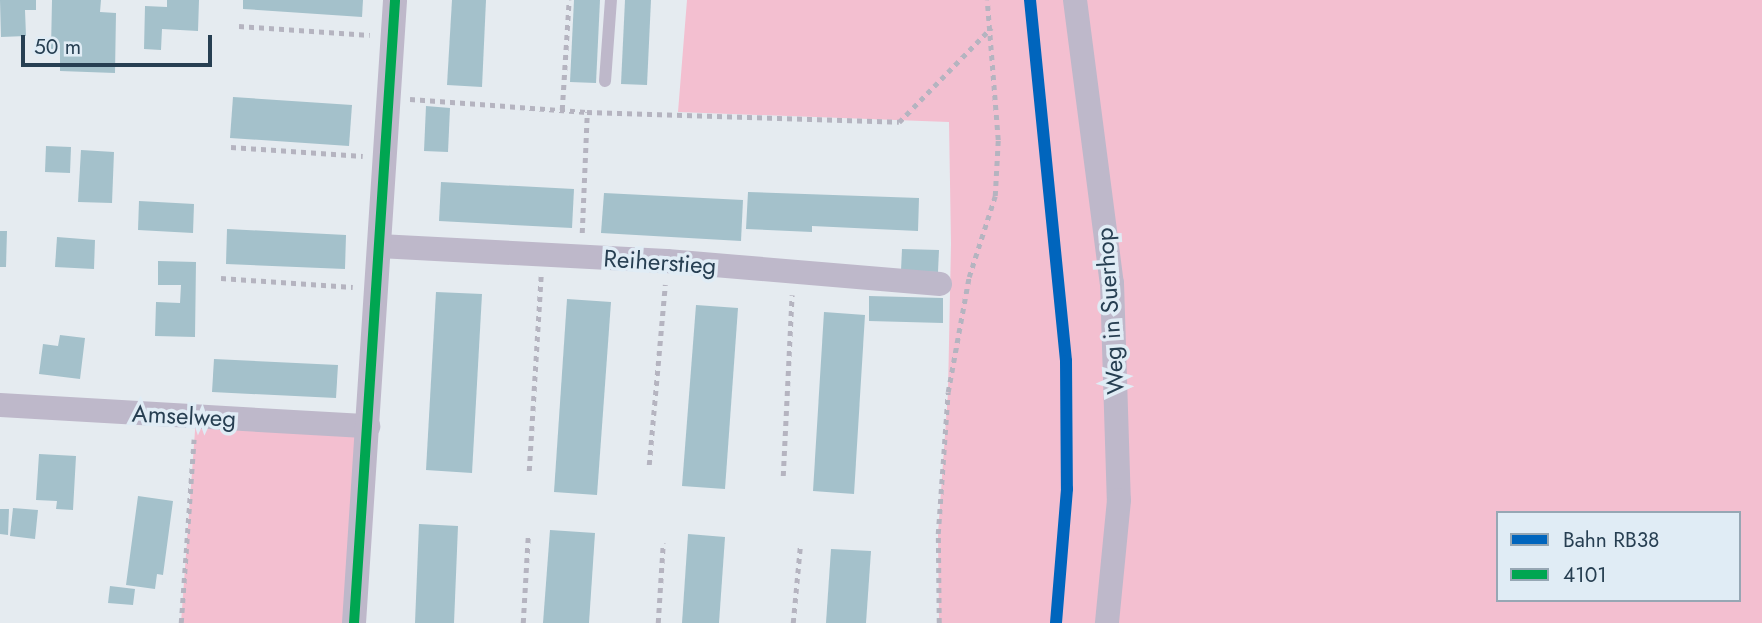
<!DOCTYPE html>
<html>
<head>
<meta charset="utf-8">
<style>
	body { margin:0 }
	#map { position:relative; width:1762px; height:623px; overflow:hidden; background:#e5ebf0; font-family:Jost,sans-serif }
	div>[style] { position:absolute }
	.green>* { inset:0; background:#f3bfd0 }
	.building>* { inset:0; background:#a4c1cb }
	.path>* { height:4.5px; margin-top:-2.25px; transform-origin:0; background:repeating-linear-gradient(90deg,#b5b4c0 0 5px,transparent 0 10px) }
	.service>* { height:12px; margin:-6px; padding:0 6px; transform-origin:6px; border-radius:6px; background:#beb8ca }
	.minor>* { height:24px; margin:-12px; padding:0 12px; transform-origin:12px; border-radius:12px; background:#beb8ca }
	.bus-1>* { height:10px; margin:-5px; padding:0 5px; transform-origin:5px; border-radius:5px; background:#00a651 }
	.rail-1>* { height:12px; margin:-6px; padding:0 6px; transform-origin:6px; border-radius:6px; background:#0065bd }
	span { translate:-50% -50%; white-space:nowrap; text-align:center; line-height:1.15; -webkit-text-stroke:7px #e0ecf5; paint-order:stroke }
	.street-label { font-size:24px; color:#273f52 }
	.legend { position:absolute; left:1496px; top:511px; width:245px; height:91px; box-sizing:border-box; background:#e0ecf5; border:2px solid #96a7b4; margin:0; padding:9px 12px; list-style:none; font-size:21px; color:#273f52 }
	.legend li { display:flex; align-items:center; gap:14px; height:35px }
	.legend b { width:35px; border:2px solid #96a7b4 }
	.scale { position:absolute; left:21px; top:35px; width:191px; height:32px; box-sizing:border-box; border:4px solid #273f52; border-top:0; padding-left:9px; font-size:21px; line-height:24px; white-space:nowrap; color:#273f52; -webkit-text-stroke:5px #e0ecf5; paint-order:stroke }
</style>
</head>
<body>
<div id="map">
	<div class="green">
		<div style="clip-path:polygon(evenodd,687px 0,1762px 0,1762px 623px,939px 623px,938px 534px,948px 392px,951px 244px,949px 122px,678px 112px,687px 0,1498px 513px,1739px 513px,1739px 600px,1498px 600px,1498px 513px)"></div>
		<div style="clip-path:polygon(196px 417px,368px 426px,354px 623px,181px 623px)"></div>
	</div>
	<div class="building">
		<div style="clip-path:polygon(0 0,36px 0,36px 10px,25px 10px,26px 36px,1px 37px)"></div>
		<div style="clip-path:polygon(52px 0,101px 0,100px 12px,116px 13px,115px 73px,60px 71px,60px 49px,51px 49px)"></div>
		<div style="clip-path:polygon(167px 0,199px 0,198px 31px,162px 29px,161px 50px,144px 49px,145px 6px,167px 7px)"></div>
		<div style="clip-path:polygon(243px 0,363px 0,362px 17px,243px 9px)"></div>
		<div style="clip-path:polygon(452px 0,486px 0,482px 87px,447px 85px)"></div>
		<div style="clip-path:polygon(574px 0,600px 0,596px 83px,570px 82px)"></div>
		<div style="clip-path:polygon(625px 0,651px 0,647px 85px,621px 84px)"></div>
		<div style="clip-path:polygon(233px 97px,352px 105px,349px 146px,230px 138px)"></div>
		<div style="clip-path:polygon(426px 106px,450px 108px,448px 152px,424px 151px)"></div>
		<div style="clip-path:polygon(46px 146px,71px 147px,70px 173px,45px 172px)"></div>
		<div style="clip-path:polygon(81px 150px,114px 152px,112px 203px,78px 202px)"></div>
		<div style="clip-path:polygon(441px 182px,574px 189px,572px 228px,439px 221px)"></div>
		<div style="clip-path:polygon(748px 192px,919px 198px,918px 231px,812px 226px,812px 232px,746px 229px)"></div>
		<div style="clip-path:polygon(604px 193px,743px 200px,741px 241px,601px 233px)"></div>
		<div style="clip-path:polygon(139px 201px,194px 204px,193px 233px,138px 230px)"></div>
		<div style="clip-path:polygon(227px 229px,346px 235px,345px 269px,226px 264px)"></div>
		<div style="clip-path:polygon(0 231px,7px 231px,6px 267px,0 267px)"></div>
		<div style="clip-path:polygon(57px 237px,95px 240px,94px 269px,55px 267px)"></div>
		<div style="clip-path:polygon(902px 249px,939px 250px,938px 272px,901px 271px)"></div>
		<div style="clip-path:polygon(158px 261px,196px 262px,195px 337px,155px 336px,156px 302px,180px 303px,181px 285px,158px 285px)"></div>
		<div style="clip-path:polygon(436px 292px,482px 294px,472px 473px,426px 470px)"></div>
		<div style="clip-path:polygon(869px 296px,943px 298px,943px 323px,869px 321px)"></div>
		<div style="clip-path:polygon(567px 299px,611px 302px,597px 495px,554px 492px)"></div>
		<div style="clip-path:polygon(696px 305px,738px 308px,725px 489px,682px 486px)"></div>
		<div style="clip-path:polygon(824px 312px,865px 315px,854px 494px,813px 491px)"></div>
		<div style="clip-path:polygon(60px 335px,85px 338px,80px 379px,39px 374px,43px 344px,58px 346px)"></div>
		<div style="clip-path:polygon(214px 359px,338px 365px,336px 398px,212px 392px)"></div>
		<div style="clip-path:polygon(39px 454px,76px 456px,73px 510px,56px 509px,57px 501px,36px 500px)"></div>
		<div style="clip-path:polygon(138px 496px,173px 501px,163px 575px,157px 574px,155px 589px,126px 585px)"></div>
		<div style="clip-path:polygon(13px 508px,38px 510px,35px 539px,10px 536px)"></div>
		<div style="clip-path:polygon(0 509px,9px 509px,8px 535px,0 534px)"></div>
		<div style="clip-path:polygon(419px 524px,458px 526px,454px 623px,415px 623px)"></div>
		<div style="clip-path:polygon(550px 530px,595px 533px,589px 623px,543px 623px)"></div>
		<div style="clip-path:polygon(688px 534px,725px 537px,719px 623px,682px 623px)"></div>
		<div style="clip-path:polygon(831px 549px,871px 551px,866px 623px,826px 623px)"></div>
		<div style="clip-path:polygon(110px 586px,135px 589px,133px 605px,108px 603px)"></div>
	</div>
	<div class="path">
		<div style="left:239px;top:26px;width:131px;rotate:3.9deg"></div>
		<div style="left:410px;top:99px;width:177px;rotate:4.2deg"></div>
		<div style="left:587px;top:112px;width:312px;rotate:1.8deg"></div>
		<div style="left:899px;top:122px;width:132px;rotate:-45.6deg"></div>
		<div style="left:562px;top:110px;width:110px;rotate:-86.4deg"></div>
		<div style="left:231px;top:147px;width:132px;rotate:3.9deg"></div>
		<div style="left:582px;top:233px;width:121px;rotate:-87.6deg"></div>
		<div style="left:221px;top:278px;width:132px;rotate:3.9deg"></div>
		<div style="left:649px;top:465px;width:181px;rotate:-84.9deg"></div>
		<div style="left:529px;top:471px;width:195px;rotate:-86.5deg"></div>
		<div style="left:783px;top:476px;width:181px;rotate:-87.2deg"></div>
		<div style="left:181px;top:623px;width:184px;rotate:-86deg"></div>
		<div style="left:523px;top:623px;width:87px;rotate:-86.7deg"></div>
		<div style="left:658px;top:623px;width:80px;rotate:-86.4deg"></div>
		<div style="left:793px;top:623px;width:76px;rotate:-84.7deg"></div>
		<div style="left:939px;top:623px;width:89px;rotate:-90.6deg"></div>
		<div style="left:938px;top:534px;width:142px;rotate:-86deg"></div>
		<div style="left:948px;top:392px;width:117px;rotate:-79.7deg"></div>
		<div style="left:969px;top:277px;width:85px;rotate:-72.2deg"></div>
		<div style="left:995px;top:196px;width:56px;rotate:-86.9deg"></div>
		<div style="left:998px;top:140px;width:140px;rotate:-94.5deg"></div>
	</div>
	<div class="service">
		<div style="left:605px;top:81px;width:81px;rotate:-85.8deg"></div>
	</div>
	<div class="minor">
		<div style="left:1075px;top:0;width:285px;rotate:82.6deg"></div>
		<div style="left:1112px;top:283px;width:217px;rotate:88.2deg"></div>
		<div style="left:1119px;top:500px;width:124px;rotate:95.6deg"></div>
		<div style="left:379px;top:246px;width:288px;rotate:3deg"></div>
		<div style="left:667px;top:261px;width:274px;rotate:4.8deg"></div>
		<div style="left:0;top:405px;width:369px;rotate:3.3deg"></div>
		<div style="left:354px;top:623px;width:624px;rotate:-86.23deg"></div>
	</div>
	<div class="bus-1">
		<div style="left:354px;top:623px;width:624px;rotate:-86.23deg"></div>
	</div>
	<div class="rail-1">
		<div style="left:1030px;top:0;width:363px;rotate:84.3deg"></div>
		<div style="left:1066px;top:361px;width:128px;rotate:89.6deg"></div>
		<div style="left:1067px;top:489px;width:134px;rotate:94.7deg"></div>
	</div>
	<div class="street-label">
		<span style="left:660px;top:262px;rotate:4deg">Reiherstieg</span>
		<span style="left:1110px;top:311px;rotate:-94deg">Weg in Suerhop</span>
		<span style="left:184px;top:416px;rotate:3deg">Amselweg</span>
	</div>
	<ul class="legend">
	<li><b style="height:9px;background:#0065bd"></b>Bahn RB38</li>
	<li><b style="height:9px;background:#00a651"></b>4101</li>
	</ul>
	<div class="scale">50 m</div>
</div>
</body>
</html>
